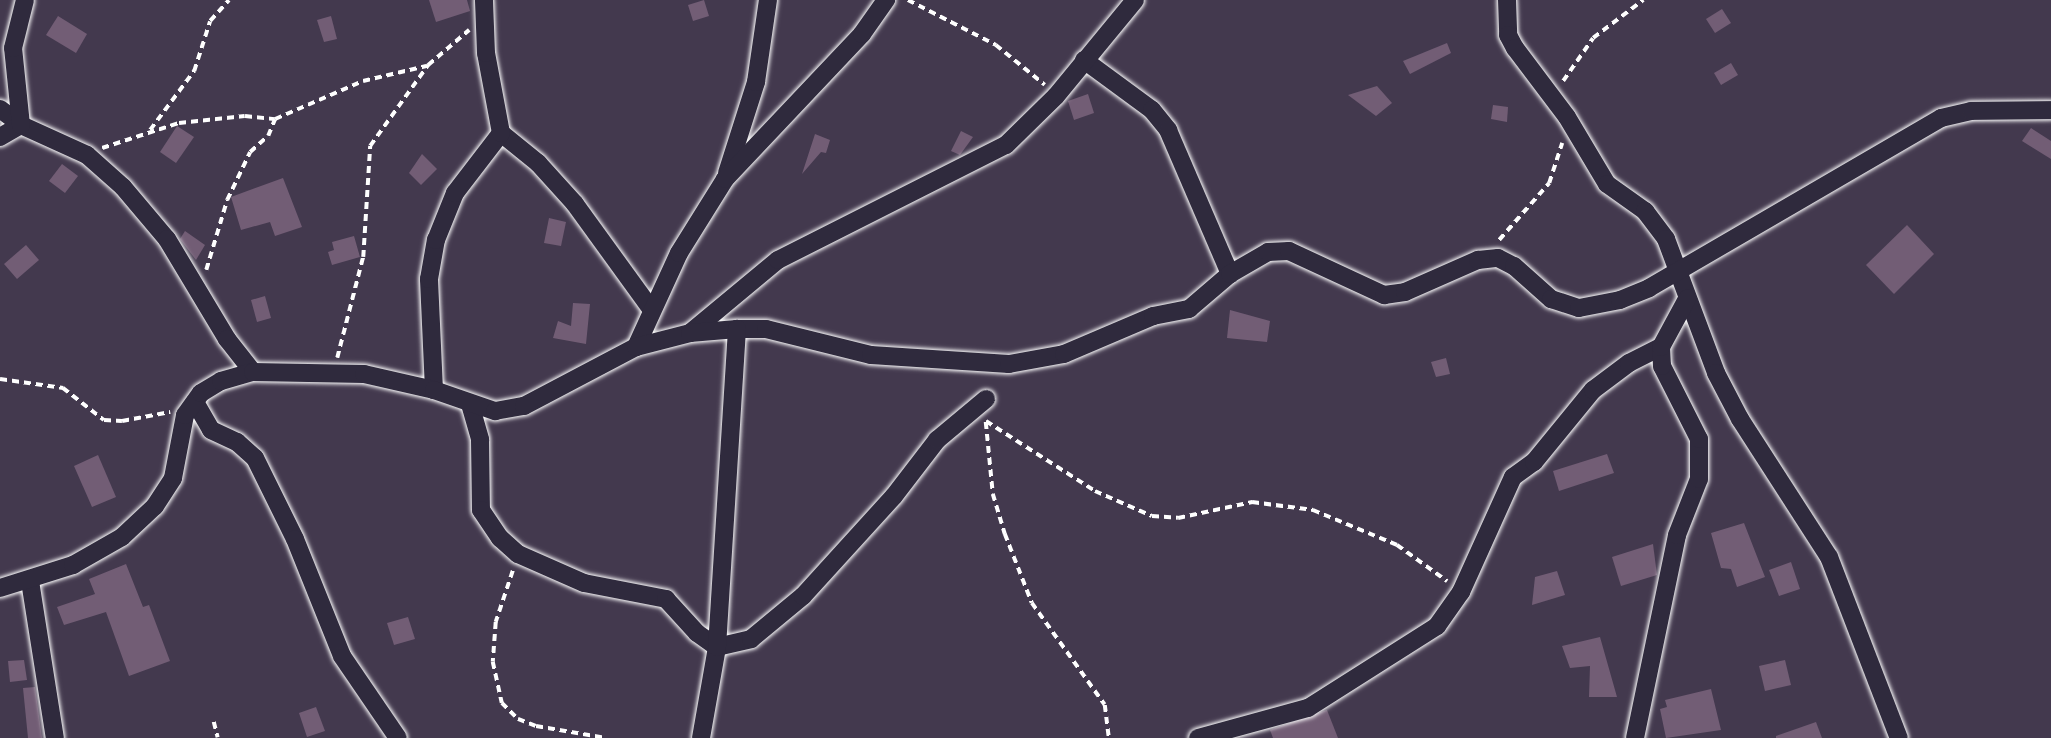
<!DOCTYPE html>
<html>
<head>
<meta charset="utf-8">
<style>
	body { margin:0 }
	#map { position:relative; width:2051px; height:738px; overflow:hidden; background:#43394e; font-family:Mynerve,sans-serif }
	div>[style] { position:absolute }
	.building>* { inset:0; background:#725d75 }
	.path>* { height:3.5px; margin-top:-1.75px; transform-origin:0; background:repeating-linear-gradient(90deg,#fff 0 7px,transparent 0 12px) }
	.roads { filter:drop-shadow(0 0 2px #fff) drop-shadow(0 0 2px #fff) }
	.minor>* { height:18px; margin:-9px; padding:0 9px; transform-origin:9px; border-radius:9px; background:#2f2a3d }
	span { translate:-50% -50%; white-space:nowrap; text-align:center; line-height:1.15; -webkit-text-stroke:6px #2f2a3d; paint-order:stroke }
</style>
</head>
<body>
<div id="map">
	<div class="building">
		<div style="clip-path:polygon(429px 0,467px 0,470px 11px,436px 22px)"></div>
		<div style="clip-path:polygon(704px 0,709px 16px,693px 21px,688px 5px)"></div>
		<div style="clip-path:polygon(1722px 9px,1731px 23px,1715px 33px,1706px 19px)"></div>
		<div style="clip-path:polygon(58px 16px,87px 34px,76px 53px,46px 35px)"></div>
		<div style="clip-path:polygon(331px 16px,337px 39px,324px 42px,317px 20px)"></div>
		<div style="clip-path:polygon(1447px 43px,1451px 53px,1410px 74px,1403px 61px)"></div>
		<div style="clip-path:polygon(1731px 63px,1738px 75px,1721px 85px,1714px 73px)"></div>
		<div style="clip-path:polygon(1377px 86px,1392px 103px,1376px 116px,1348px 95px)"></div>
		<div style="clip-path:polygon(1088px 94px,1094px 113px,1074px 120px,1068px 101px)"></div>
		<div style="clip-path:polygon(1493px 105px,1508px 107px,1507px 122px,1491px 119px)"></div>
		<div style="clip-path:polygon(177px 126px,194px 137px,176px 163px,160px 152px)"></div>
		<div style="clip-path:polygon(2031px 128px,2051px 141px,2051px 159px,2022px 141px)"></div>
		<div style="clip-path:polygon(961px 131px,973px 137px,960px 155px,951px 151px)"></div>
		<div style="clip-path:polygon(815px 134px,830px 140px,826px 153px,821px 152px,802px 174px)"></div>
		<div style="clip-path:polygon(422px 154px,437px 169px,421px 185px,409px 173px)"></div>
		<div style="clip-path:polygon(62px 164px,78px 176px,65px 193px,49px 181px)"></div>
		<div style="clip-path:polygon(283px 178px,302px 227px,275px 236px,270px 222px,241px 230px,231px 197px)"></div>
		<div style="clip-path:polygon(549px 218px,566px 222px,561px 246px,544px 243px)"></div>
		<div style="clip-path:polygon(1907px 225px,1934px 254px,1894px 294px,1866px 265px)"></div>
		<div style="clip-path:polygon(185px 231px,205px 245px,196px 260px,180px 239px)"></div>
		<div style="clip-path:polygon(354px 236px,360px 257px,332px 265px,328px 252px,334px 250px,332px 242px)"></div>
		<div style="clip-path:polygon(26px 245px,39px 260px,17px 279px,4px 264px)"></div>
		<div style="clip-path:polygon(265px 296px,271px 318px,257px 322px,251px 300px)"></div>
		<div style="clip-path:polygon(573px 303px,590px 304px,586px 344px,553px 338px,558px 321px,571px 326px)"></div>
		<div style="clip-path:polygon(1230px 310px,1270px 321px,1267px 342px,1227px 338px)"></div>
		<div style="clip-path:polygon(1446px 358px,1450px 374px,1436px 377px,1431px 362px)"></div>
		<div style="clip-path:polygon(1607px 454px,1614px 473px,1559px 491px,1553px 471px)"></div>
		<div style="clip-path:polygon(98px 455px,116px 497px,92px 507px,74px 466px)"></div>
		<div style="clip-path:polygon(1744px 523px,1765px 577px,1737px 587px,1731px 569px,1721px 568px,1711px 533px)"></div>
		<div style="clip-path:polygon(1653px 544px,1657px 575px,1621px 586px,1612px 557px)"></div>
		<div style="clip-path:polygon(1791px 562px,1800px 589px,1779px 596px,1769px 570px)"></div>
		<div style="clip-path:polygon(126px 564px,143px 607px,149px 605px,170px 661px,129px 676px,106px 612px,64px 625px,57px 607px,95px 594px,89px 579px)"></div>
		<div style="clip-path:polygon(1557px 571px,1565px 595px,1532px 605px,1535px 577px)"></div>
		<div style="clip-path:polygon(408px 617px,415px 639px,394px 645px,387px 623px)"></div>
		<div style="clip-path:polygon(1600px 637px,1617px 697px,1589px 697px,1590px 666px,1570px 668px,1562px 646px)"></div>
		<div style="clip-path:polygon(24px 660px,27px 680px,10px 682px,8px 661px)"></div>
		<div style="clip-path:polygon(1785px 660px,1791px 685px,1765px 691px,1759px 666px)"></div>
		<div style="clip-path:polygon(35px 687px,42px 738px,28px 738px,23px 688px)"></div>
		<div style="clip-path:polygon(1711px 689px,1721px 730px,1666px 738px,1660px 709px,1667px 707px,1665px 700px)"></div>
		<div style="clip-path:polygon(316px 707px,325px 731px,307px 737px,299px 713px)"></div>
		<div style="clip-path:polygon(1327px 710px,1338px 738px,1273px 738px,1270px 730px)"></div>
		<div style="clip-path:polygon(1816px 722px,1822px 738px,1776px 738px,1776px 736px)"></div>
	</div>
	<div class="path">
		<div style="left:908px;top:0;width:99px;rotate:27.1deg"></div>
		<div style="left:996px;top:45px;width:63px;rotate:39.2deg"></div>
		<div style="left:1563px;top:81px;width:52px;rotate:-55.1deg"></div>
		<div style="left:1593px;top:38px;width:63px;rotate:-37.2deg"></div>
		<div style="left:150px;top:130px;width:74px;rotate:-53.3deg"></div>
		<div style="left:194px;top:71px;width:52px;rotate:-72.3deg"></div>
		<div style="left:210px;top:21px;width:28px;rotate:-48deg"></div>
		<div style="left:102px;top:148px;width:81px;rotate:-18deg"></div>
		<div style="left:179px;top:123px;width:66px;rotate:-6.1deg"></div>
		<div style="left:245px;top:116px;width:30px;rotate:6deg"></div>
		<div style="left:275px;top:119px;width:96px;rotate:-23.4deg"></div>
		<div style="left:363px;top:81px;width:65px;rotate:-13.4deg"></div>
		<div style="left:1499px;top:240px;width:76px;rotate:-48.7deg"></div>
		<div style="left:1549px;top:183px;width:42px;rotate:-72deg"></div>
		<div style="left:206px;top:270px;width:73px;rotate:-73.3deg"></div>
		<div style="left:227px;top:200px;width:53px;rotate:-64.4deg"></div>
		<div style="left:250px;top:152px;width:24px;rotate:-42deg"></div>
		<div style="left:268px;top:136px;width:18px;rotate:-68deg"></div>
		<div style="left:337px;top:358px;width:104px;rotate:-75.6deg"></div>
		<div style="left:363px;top:257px;width:111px;rotate:-86.4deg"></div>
		<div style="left:370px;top:146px;width:100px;rotate:-54.4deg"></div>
		<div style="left:428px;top:65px;width:54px;rotate:-40.5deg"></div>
		<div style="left:0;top:379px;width:64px;rotate:8.1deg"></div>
		<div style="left:63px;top:388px;width:52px;rotate:38deg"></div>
		<div style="left:104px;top:420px;width:18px;rotate:3deg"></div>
		<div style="left:122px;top:421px;width:49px;rotate:-10.6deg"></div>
		<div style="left:986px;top:421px;width:130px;rotate:32.7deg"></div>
		<div style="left:1095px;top:491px;width:62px;rotate:23.7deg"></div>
		<div style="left:1152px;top:516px;width:26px;rotate:4deg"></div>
		<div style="left:1178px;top:518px;width:76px;rotate:-12.2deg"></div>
		<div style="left:1252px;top:502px;width:62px;rotate:7.5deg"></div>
		<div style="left:1313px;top:510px;width:91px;rotate:22.6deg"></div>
		<div style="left:1397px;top:545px;width:62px;rotate:35.8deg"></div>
		<div style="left:986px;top:422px;width:72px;rotate:84.4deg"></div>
		<div style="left:993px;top:494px;width:42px;rotate:73.3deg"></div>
		<div style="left:1005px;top:534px;width:74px;rotate:68.6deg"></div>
		<div style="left:1032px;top:603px;width:125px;rotate:54.4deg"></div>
		<div style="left:1105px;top:705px;width:33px;rotate:83deg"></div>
		<div style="left:513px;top:571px;width:54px;rotate:108.4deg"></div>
		<div style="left:496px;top:622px;width:40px;rotate:94.3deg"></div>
		<div style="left:493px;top:662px;width:42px;rotate:77.6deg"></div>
		<div style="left:502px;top:703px;width:23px;rotate:45deg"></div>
		<div style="left:518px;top:719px;width:19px;rotate:21deg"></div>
		<div style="left:536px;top:726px;width:71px;rotate:9.7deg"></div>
		<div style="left:214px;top:722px;width:16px;rotate:76deg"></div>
	</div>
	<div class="roads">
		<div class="minor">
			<div style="left:1507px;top:0;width:35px;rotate:88deg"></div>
			<div style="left:1508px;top:35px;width:15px;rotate:62deg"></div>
			<div style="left:1515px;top:48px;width:86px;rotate:53deg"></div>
			<div style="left:1567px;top:117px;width:78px;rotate:59.2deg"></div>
			<div style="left:1607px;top:184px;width:47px;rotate:35.4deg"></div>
			<div style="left:1645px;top:211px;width:35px;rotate:53deg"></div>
			<div style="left:1666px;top:239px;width:143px;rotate:69.5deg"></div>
			<div style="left:1716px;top:373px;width:52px;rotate:62.4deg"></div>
			<div style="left:1740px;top:419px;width:164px;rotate:57.2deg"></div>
			<div style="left:1829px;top:557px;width:194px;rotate:68.9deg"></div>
			<div style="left:1084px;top:60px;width:84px;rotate:36.3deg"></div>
			<div style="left:1152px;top:110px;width:26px;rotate:51deg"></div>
			<div style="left:1168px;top:130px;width:157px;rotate:66.7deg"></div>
			<div style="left:0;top:109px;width:26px;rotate:37deg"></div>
			<div style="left:21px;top:125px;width:72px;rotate:24.4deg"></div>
			<div style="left:87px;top:155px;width:48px;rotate:41.6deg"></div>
			<div style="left:123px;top:187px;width:68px;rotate:49.8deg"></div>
			<div style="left:167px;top:239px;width:117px;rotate:59deg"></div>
			<div style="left:227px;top:339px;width:42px;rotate:51.8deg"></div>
			<div style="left:501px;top:133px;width:48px;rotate:39deg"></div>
			<div style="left:538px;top:163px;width:55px;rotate:47.9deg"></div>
			<div style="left:575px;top:204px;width:130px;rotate:54.1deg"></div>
			<div style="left:0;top:137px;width:24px;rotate:-30deg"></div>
			<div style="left:21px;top:125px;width:77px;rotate:-95.9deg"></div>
			<div style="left:13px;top:48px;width:49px;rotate:-76deg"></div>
			<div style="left:727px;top:173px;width:96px;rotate:-72.3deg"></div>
			<div style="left:756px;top:82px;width:83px;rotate:-81.7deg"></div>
			<div style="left:690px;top:333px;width:114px;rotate:-39.7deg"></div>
			<div style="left:778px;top:260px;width:255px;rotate:-26.8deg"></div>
			<div style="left:1006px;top:145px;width:70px;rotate:-44.4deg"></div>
			<div style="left:1056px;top:96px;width:124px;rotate:-50.5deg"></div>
			<div style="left:636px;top:347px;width:103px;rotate:-65.4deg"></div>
			<div style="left:679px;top:253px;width:87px;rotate:-58.1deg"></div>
			<div style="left:725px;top:179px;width:199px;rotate:-46.6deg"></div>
			<div style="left:862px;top:34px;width:42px;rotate:-54.8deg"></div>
			<div style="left:434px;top:390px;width:111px;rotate:-92.6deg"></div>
			<div style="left:429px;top:279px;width:40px;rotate:-80deg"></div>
			<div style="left:436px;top:240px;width:51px;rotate:-68deg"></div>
			<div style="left:455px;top:193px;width:76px;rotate:-52.5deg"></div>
			<div style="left:501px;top:133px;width:81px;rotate:-100.6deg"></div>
			<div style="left:486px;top:53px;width:53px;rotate:-92.2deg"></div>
			<div style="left:195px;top:402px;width:32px;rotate:60deg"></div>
			<div style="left:211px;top:430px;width:29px;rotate:25deg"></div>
			<div style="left:237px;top:442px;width:24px;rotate:42deg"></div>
			<div style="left:255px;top:458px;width:90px;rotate:63.7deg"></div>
			<div style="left:295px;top:539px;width:126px;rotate:68.1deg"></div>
			<div style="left:342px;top:656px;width:99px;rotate:55.7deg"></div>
			<div style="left:470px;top:404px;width:37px;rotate:74deg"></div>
			<div style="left:480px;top:440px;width:70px;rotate:89.2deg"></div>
			<div style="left:481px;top:510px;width:34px;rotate:56deg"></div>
			<div style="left:500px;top:538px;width:24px;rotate:42deg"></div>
			<div style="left:518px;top:554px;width:72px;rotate:23.7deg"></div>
			<div style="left:584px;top:583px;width:84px;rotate:11deg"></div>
			<div style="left:666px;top:599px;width:46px;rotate:47.6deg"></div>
			<div style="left:697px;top:633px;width:24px;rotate:35deg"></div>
			<div style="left:717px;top:647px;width:35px;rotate:-13deg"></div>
			<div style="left:751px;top:639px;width:67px;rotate:-39.6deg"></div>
			<div style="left:803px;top:596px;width:135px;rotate:-47.7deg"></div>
			<div style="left:894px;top:496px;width:71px;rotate:-52.5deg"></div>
			<div style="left:937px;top:440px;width:64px;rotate:-39.9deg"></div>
			<div style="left:30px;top:581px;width:159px;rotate:81deg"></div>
			<div style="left:0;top:588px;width:77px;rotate:-17.5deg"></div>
			<div style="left:73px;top:565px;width:56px;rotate:-29.7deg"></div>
			<div style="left:122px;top:537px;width:45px;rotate:-43.2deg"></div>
			<div style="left:155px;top:506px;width:33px;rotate:-57deg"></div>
			<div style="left:173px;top:478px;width:64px;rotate:-79.2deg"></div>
			<div style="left:185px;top:415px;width:27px;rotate:-54deg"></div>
			<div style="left:201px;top:393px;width:23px;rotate:-31deg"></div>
			<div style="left:221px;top:381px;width:33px;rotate:-16deg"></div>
			<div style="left:253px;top:372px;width:111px;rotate:1deg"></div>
			<div style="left:364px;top:374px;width:72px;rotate:12.9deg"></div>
			<div style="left:434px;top:390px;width:65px;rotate:19deg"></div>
			<div style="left:495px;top:411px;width:29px;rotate:-10deg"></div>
			<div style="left:524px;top:406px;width:127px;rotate:-27.8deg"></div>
			<div style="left:636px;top:347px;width:56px;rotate:-14.5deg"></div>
			<div style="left:690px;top:333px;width:47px;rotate:-4.9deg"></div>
			<div style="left:737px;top:329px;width:29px"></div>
			<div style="left:766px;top:329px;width:108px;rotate:13.9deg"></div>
			<div style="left:871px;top:355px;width:138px;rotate:3.7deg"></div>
			<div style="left:1009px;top:364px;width:56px;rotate:-10.3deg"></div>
			<div style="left:1064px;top:354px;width:97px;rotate:-23.1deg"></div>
			<div style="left:1153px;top:316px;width:37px;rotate:-11deg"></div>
			<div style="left:1189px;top:309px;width:54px;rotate:-40.5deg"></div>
			<div style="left:1230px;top:274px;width:44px;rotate:-30.1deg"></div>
			<div style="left:1268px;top:252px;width:21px;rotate:-3deg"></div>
			<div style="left:1289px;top:251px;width:105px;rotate:24.9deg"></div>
			<div style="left:1384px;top:295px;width:21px;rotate:-8deg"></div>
			<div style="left:1405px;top:292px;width:80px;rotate:-23.7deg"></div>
			<div style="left:1478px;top:260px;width:20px;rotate:-6deg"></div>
			<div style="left:1498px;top:258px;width:18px;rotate:27deg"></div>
			<div style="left:1514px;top:266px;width:50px;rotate:41.7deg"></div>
			<div style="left:1551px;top:299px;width:29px;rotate:18deg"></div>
			<div style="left:1579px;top:308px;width:42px;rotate:-11deg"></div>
			<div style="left:1620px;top:300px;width:31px;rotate:-22deg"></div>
			<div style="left:1649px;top:288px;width:338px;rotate:-30.2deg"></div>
			<div style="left:1941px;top:118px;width:31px;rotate:-13deg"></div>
			<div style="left:1971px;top:111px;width:80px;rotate:-0.7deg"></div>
			<div style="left:701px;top:738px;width:92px;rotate:-80deg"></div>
			<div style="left:717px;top:647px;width:319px;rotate:-86.4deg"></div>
			<div style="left:1198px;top:738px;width:114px;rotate:-15.3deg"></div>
			<div style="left:1308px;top:708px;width:153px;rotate:-32.4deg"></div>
			<div style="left:1437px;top:626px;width:42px;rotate:-54.8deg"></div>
			<div style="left:1461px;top:592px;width:126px;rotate:-65.7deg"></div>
			<div style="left:1513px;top:477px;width:26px;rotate:-36deg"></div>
			<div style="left:1534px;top:462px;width:93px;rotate:-50.7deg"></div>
			<div style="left:1593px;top:390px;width:45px;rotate:-36.9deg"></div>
			<div style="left:1629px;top:363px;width:36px;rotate:-27deg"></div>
			<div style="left:1635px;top:738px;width:207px;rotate:-78.3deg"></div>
			<div style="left:1677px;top:535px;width:60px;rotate:-68.6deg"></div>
			<div style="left:1699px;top:479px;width:40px;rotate:-90deg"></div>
			<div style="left:1699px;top:439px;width:82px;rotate:-116.9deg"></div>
			<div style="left:1662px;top:366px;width:19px;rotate:-93deg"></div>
			<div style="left:1661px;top:347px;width:55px;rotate:-61.6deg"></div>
		</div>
	</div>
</div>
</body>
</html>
